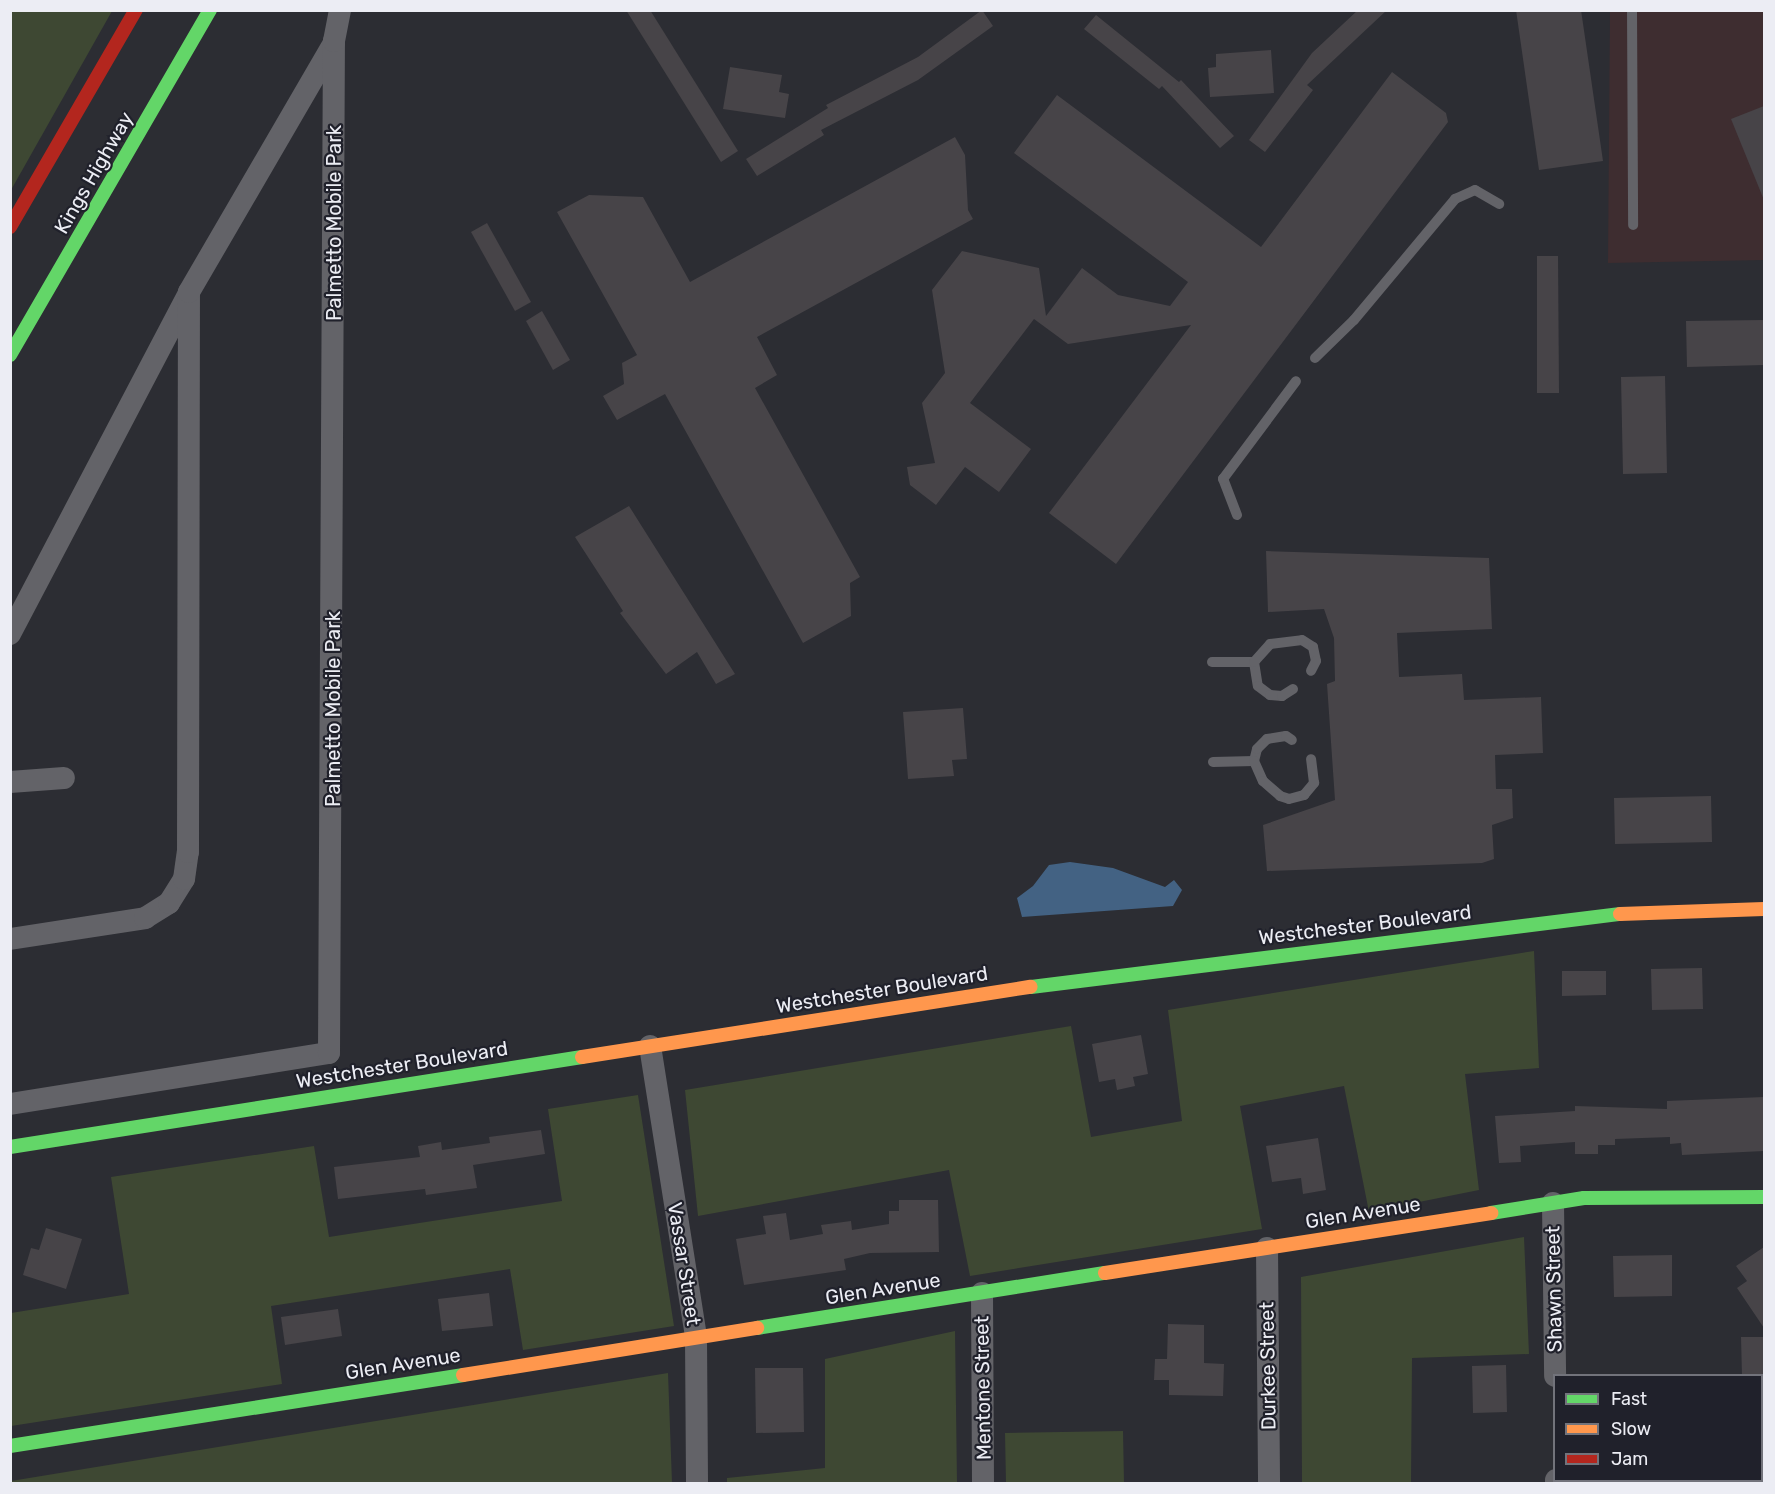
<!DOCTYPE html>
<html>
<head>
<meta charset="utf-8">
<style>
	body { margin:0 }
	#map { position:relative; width:1775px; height:1494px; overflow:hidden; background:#2c2d33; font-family:Rubik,sans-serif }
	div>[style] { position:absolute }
	.education>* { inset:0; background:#3e2d30 }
	.green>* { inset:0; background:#3e4833 }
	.water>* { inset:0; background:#436283 }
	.building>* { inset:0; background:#474448 }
	.lane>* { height:10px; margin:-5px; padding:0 5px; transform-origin:5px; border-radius:5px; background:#636368 }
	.street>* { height:22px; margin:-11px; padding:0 11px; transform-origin:11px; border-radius:11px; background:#636368 }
	.fast>* { height:14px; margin:-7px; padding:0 7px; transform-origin:7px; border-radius:7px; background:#63d668 }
	.slow>* { height:14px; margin:-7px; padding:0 7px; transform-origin:7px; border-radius:7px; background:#ff974d }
	.jam>* { height:14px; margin:-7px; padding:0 7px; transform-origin:7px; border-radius:7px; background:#b3261e }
	span { translate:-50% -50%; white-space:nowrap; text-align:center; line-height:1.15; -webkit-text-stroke:4.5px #20212b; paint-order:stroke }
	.street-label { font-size:20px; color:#ecedf4 }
	.frame { position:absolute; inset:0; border:12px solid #ecedf4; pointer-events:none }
	.legend { position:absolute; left:1553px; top:1374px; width:210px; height:108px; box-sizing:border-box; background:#20212b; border:2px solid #72737b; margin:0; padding:8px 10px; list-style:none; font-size:18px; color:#ecedf4 }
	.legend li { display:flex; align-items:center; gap:12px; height:30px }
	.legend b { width:30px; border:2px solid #72737b }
</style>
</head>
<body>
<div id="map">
	<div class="education">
		<div style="clip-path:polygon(1610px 11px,1764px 11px,1764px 260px,1608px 263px)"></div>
	</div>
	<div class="green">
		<div style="clip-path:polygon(11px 10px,112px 11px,11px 190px,10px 11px)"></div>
		<div style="clip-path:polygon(1534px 951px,1539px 1068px,1465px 1074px,1479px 1190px,1369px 1212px,1344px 1086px,1240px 1106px,1262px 1229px,970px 1276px,949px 1170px,698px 1216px,685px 1090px,1071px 1026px,1091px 1137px,1182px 1121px,1168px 1010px)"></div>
		<div style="clip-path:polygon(638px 1095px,674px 1326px,523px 1350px,510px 1269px,271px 1306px,282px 1384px,11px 1426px,11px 1313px,129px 1294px,111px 1177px,314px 1146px,329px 1237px,562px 1201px,548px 1109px)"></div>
		<div style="clip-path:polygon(1524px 1237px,1529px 1354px,1412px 1358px,1411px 1483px,1302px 1483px,1301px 1277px)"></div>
		<div style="clip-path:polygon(955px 1331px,957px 1483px,727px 1483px,727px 1478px,825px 1468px,825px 1359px)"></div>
		<div style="clip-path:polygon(668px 1373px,672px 1483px,11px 1483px,11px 1481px)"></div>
		<div style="clip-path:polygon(1123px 1431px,1124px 1483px,1006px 1483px,1005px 1433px)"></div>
	</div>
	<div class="water">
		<div style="clip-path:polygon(1070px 862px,1113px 868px,1165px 887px,1174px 880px,1182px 890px,1173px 906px,1022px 917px,1017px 898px,1033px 886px,1049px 865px)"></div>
	</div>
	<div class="building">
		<div style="clip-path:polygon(626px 10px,650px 10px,738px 151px,721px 162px)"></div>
		<div style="clip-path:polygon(982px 10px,993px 26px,918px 80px,821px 130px,824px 135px,757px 176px,746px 159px,828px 108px,826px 105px,918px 57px)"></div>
		<div style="clip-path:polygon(1358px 10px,1387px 10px,1307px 85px,1313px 90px,1265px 152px,1249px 140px,1312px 53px)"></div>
		<div style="clip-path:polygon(1516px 10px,1581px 10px,1603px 161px,1539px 170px)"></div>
		<div style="clip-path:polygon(1096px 15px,1179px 82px,1181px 80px,1234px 136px,1220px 148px,1162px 86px,1159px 89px,1084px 29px)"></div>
		<div style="clip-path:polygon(1271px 50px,1274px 93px,1210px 97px,1208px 68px,1216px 67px,1216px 54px)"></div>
		<div style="clip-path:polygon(730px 67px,782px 75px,779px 92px,789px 94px,785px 118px,723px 109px)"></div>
		<div style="clip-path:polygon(1392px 72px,1446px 113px,1448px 122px,1116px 564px,1049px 513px,1191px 325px,1068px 344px,1034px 319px,970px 403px,1031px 449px,999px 492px,965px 467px,936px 505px,910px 485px,907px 467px,935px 463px,922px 403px,945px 373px,932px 290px,962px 251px,1039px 268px,1046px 316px,1082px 268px,1118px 295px,1170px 306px,1188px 282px,1014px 153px,1057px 95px,1261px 247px)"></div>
		<div style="clip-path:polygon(1764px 106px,1764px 200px,1731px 119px)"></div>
		<div style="clip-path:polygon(955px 137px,965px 155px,968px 210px,973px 219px,757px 337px,777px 375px,755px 388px,860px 577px,850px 583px,851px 616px,803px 643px,665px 394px,617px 420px,603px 396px,624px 384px,622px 363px,637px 355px,557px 212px,589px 195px,643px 197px,690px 282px)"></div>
		<div style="clip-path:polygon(487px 223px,531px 302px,515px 311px,471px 232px)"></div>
		<div style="clip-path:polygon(1537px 256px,1558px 256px,1559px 393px,1537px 393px)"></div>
		<div style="clip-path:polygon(542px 311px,570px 360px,553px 370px,526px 321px)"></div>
		<div style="clip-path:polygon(1764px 320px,1764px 365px,1687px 367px,1686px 321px)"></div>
		<div style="clip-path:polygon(1665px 376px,1667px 473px,1623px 474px,1621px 377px)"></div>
		<div style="clip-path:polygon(629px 506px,735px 674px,716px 684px,697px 652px,666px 674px,620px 613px,623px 611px,575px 537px)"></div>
		<div style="clip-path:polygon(1266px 551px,1489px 558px,1492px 629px,1397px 633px,1399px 677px,1462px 674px,1464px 700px,1541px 697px,1543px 753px,1495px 755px,1496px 789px,1512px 789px,1513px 818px,1492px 825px,1494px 859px,1482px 863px,1267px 871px,1263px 825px,1335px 800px,1327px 684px,1335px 681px,1334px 638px,1324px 609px,1268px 612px)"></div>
		<div style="clip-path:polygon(963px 708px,967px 759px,952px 760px,954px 776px,908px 779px,903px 712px)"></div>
		<div style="clip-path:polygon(1711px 796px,1712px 842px,1615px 844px,1614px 798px)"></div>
		<div style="clip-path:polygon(1702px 968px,1703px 1009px,1652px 1010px,1651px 969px)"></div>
		<div style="clip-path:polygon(1562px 971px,1606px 971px,1606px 995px,1562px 996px)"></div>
		<div style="clip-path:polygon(1141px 1035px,1148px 1074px,1133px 1077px,1135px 1086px,1117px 1090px,1115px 1079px,1099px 1082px,1092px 1044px)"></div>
		<div style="clip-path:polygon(1764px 1097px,1764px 1151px,1682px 1155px,1681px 1143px,1670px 1144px,1670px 1137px,1615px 1139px,1615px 1145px,1598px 1145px,1598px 1154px,1575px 1154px,1575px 1142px,1520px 1146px,1521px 1162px,1499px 1163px,1495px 1116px,1575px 1111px,1575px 1106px,1667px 1109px,1667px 1101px)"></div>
		<div style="clip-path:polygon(541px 1130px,545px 1154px,473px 1165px,477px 1188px,426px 1195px,425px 1189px,338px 1199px,334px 1167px,420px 1157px,418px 1146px,441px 1142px,442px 1150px,490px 1143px,489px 1137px)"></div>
		<div style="clip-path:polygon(1318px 1138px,1326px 1190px,1303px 1194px,1301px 1178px,1272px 1182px,1266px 1146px)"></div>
		<div style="clip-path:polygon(899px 1200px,938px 1200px,939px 1252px,870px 1253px,844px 1259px,846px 1270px,744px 1285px,736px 1239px,766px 1234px,763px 1216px,786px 1213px,790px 1240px,823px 1234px,821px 1225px,851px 1221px,852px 1230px,889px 1224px,889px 1211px,899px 1211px)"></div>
		<div style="clip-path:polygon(46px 1228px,82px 1239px,66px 1289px,23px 1275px,31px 1248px,39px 1250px)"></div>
		<div style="clip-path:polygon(1764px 1247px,1764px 1328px,1737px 1288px,1747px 1281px,1736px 1266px)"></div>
		<div style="clip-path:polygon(1672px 1255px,1672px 1296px,1614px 1297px,1613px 1256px)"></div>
		<div style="clip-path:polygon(489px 1293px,493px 1326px,442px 1331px,438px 1299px)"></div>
		<div style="clip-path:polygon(338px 1309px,342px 1336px,285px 1345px,281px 1317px)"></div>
		<div style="clip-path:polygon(1168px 1324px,1204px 1325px,1204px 1363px,1224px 1364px,1223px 1396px,1169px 1395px,1169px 1380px,1154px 1380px,1155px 1359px,1167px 1359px)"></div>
		<div style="clip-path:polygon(1741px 1337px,1764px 1337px,1764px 1376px,1742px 1376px)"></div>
		<div style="clip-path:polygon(1506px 1365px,1507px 1412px,1473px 1413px,1472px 1366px)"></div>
		<div style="clip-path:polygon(755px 1368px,803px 1368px,804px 1432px,756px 1433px)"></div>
	</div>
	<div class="lane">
		<div style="left:1632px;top:10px;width:215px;rotate:89.7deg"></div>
		<div style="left:1315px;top:358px;width:54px;rotate:-44.3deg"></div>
		<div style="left:1354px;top:320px;width:158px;rotate:-50.1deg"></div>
		<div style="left:1455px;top:199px;width:22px;rotate:-24deg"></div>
		<div style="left:1475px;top:190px;width:28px;rotate:30deg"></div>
		<div style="left:1237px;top:515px;width:39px;rotate:-111deg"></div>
		<div style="left:1223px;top:479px;width:122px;rotate:-53.3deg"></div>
		<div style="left:1212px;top:662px;width:42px"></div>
		<div style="left:1254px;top:662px;width:24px;rotate:81deg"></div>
		<div style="left:1258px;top:686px;width:15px;rotate:37deg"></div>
		<div style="left:1270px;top:695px;width:12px;rotate:5deg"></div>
		<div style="left:1282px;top:696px;width:13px;rotate:-32deg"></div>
		<div style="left:1254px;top:662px;width:24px;rotate:-48deg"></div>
		<div style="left:1270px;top:644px;width:32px;rotate:-7deg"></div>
		<div style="left:1302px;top:640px;width:13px;rotate:32deg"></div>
		<div style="left:1313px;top:647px;width:14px;rotate:78deg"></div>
		<div style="left:1316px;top:661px;width:11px;rotate:117deg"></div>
		<div style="left:1254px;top:761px;width:12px;rotate:-76deg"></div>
		<div style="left:1257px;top:749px;width:14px;rotate:-45deg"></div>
		<div style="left:1267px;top:739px;width:19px;rotate:-9deg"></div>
		<div style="left:1286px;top:736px;width:7px;rotate:34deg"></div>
		<div style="left:1213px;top:762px;width:41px;rotate:-1.4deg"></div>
		<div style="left:1254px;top:761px;width:22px;rotate:66deg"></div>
		<div style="left:1263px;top:781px;width:23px;rotate:41deg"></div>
		<div style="left:1280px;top:796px;width:9px;rotate:18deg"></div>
		<div style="left:1289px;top:799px;width:16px;rotate:-15deg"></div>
		<div style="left:1304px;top:795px;width:16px;rotate:-50deg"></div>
		<div style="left:1314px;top:783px;width:24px;rotate:-97deg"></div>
	</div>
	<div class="street">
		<div style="left:10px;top:634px;width:383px;rotate:-62.3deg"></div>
		<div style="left:10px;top:782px;width:54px;rotate:-4.2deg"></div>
		<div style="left:10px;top:939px;width:137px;rotate:-8.8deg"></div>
		<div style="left:145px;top:918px;width:28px;rotate:-32deg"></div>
		<div style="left:169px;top:903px;width:28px;rotate:-58deg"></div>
		<div style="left:184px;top:879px;width:27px;rotate:-82deg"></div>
		<div style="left:188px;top:852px;width:560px;rotate:-89.9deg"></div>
		<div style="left:189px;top:292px;width:288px;rotate:-59.8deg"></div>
		<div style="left:650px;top:1046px;width:296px;rotate:81deg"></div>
		<div style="left:696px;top:1338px;width:146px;rotate:89.6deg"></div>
		<div style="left:10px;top:1104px;width:323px;rotate:-9.1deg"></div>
		<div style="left:329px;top:1053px;width:1012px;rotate:-89.72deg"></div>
		<div style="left:334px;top:41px;width:32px;rotate:-79deg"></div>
		<div style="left:1553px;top:1203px;width:173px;rotate:89.3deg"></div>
		<div style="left:1267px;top:1248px;width:236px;rotate:89.5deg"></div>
		<div style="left:982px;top:1293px;width:191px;rotate:89.7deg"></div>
		<div style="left:1556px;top:1480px;width:4px;rotate:90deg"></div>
	</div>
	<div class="fast">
		<div style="left:10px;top:355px;width:399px;rotate:-59.9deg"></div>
		<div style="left:1031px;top:987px;width:594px;rotate:-7.07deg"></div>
		<div style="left:10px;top:1147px;width:579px;rotate:-8.94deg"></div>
		<div style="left:1491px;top:1213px;width:94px;rotate:-9.2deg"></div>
		<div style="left:1584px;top:1198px;width:180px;rotate:-0.3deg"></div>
		<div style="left:757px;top:1328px;width:352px;rotate:-9deg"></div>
		<div style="left:10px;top:1446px;width:459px;rotate:-8.9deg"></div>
	</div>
	<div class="slow">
		<div style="left:1620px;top:914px;width:144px;rotate:-2deg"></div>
		<div style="left:582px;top:1057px;width:454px;rotate:-8.9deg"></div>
		<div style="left:1105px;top:1273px;width:391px;rotate:-8.8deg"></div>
		<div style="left:463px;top:1375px;width:298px;rotate:-9.1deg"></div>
	</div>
	<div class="jam">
		<div style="left:10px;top:227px;width:251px;rotate:-59.9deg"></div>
	</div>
	<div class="street-label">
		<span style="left:94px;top:173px;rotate:-60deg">Kings Highway</span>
		<span style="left:334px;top:223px;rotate:-90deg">Palmetto Mobile Park</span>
		<span style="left:333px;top:709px;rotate:-90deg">Palmetto Mobile Park</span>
		<span style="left:1365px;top:925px;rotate:-7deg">Westchester Boulevard</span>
		<span style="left:882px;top:990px;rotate:-9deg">Westchester Boulevard</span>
		<span style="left:402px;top:1065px;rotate:-9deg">Westchester Boulevard</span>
		<span style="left:1363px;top:1213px;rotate:-9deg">Glen Avenue</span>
		<span style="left:684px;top:1264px;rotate:81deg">Vassar Street</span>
		<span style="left:883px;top:1289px;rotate:-9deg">Glen Avenue</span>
		<span style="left:1554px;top:1289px;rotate:-91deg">Shawn Street</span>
		<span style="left:403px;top:1364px;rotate:-9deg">Glen Avenue</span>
		<span style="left:1268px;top:1366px;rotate:-91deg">Durkee Street</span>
		<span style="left:983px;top:1388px;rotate:-91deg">Mentone Street</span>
	</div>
	<div class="frame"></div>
	<ul class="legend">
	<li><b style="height:8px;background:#63d668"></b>Fast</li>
	<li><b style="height:8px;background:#ff974d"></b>Slow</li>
	<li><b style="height:8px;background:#b3261e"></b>Jam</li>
	</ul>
</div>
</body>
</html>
